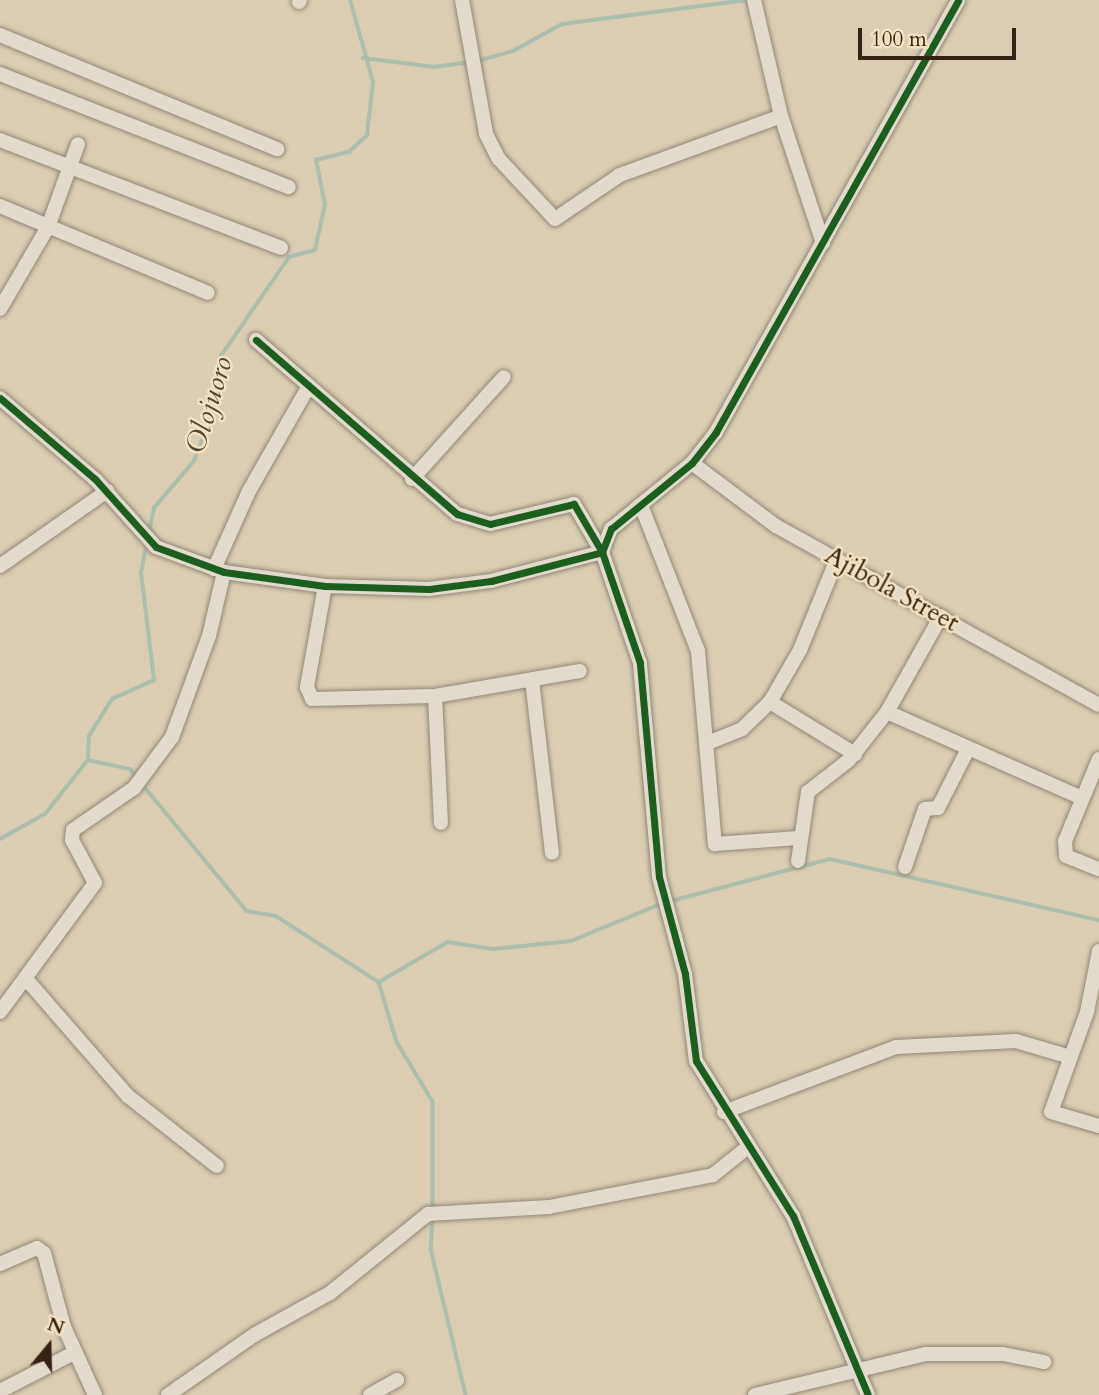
<!DOCTYPE html>
<html>
<head>
<meta charset="utf-8">
<style>
	body { margin:0 }
	#map { position:relative; width:1099px; height:1395px; overflow:hidden; background:#dacdb3; font-family:Cardo,serif }
	div>[style] { position:absolute }
	.stream>* { height:3.5px; margin:-1.75px; padding:0 1.75px; transform-origin:1.75px; border-radius:1.75px; background:#acbead }
	.roads { filter:drop-shadow(0 0 2px #918777) drop-shadow(0 0 2px #918777) }
	.minor>* { height:14px; margin:-7px; padding:0 7px; transform-origin:7px; border-radius:7px; background:#e2dbcd }
	.cycleway>* { height:7px; margin:-3.5px; padding:0 3.5px; transform-origin:3.5px; border-radius:3.5px; background:#1b5e20 }
	span { translate:-50% -50%; white-space:nowrap; text-align:center; line-height:1.15; -webkit-text-stroke:5px #f2e2c3; paint-order:stroke }
	.street-label { font-size:26px; color:#362214 }
	.water-label { font-size:28px; color:#4e473a; font-style:italic }
	.north { position:absolute; left:14px; top:1311px; width:70px; height:70px; -webkit-text-stroke:5px #f2e2c3; paint-order:stroke; rotate:19deg; font-size:19px; font-weight:700; line-height:28px; text-align:center; color:#362214 }
	.north::after { content:''; display:block; margin:auto; width:24px; height:32px; background:#362214; clip-path:polygon(50% 0,100% 100%,50% 72%,0 100%) }
	.scale { position:absolute; left:858px; top:28px; width:158px; height:32px; box-sizing:border-box; border:4px solid #362214; border-top:0; padding-left:9px; font-size:21px; line-height:24px; white-space:nowrap; color:#362214; -webkit-text-stroke:5px #f2e2c3; paint-order:stroke }
</style>
</head>
<body>
<div id="map">
	<div class="stream">
		<div style="left:363px;top:58px;width:72px;rotate:7.2deg"></div>
		<div style="left:434px;top:67px;width:36px;rotate:-8deg"></div>
		<div style="left:478px;top:61px;width:36px;rotate:-16deg"></div>
		<div style="left:513px;top:51px;width:56px;rotate:-28.9deg"></div>
		<div style="left:562px;top:24px;width:188px;rotate:-7.4deg"></div>
		<div style="left:149px;top:532px;width:25px;rotate:-78deg"></div>
		<div style="left:154px;top:508px;width:62px;rotate:-49.6deg"></div>
		<div style="left:194px;top:461px;width:50px;rotate:-69deg"></div>
		<div style="left:212px;top:414px;width:59px;rotate:-81.2deg"></div>
		<div style="left:221px;top:356px;width:120px;rotate:-55.5deg"></div>
		<div style="left:289px;top:257px;width:27px;rotate:-15deg"></div>
		<div style="left:315px;top:250px;width:46px;rotate:-77.5deg"></div>
		<div style="left:325px;top:205px;width:46px;rotate:-101.3deg"></div>
		<div style="left:316px;top:160px;width:34px;rotate:-14deg"></div>
		<div style="left:349px;top:152px;width:25px;rotate:-43deg"></div>
		<div style="left:367px;top:135px;width:53px;rotate:-83.5deg"></div>
		<div style="left:373px;top:82px;width:85px;rotate:-105.7deg"></div>
		<div style="left:88px;top:760px;width:43px;rotate:12.1deg"></div>
		<div style="left:130px;top:769px;width:9px;rotate:49deg"></div>
		<div style="left:143px;top:785px;width:163px;rotate:50.5deg"></div>
		<div style="left:247px;top:911px;width:29px;rotate:10deg"></div>
		<div style="left:276px;top:916px;width:122px;rotate:32.7deg"></div>
		<div style="left:379px;top:982px;width:80px;rotate:-30.1deg"></div>
		<div style="left:448px;top:942px;width:46px;rotate:8.8deg"></div>
		<div style="left:493px;top:949px;width:78px;rotate:-5.9deg"></div>
		<div style="left:571px;top:941px;width:100px;rotate:-22.4deg"></div>
		<div style="left:0;top:839px;width:51px;rotate:-29.1deg"></div>
		<div style="left:45px;top:814px;width:69px;rotate:-51.5deg"></div>
		<div style="left:88px;top:760px;width:24px;rotate:-88deg"></div>
		<div style="left:89px;top:736px;width:44px;rotate:-58.1deg"></div>
		<div style="left:112px;top:699px;width:46px;rotate:-24.3deg"></div>
		<div style="left:154px;top:680px;width:108px;rotate:-96.9deg"></div>
		<div style="left:141px;top:573px;width:31px;rotate:-79deg"></div>
		<div style="left:671px;top:901px;width:164px;rotate:-14.8deg"></div>
		<div style="left:830px;top:859px;width:276px;rotate:12.8deg"></div>
		<div style="left:379px;top:982px;width:63px;rotate:73.3deg"></div>
		<div style="left:397px;top:1042px;width:70px;rotate:59deg"></div>
		<div style="left:433px;top:1102px;width:106px;rotate:90deg"></div>
		<div style="left:433px;top:1216px;width:33px;rotate:93deg"></div>
		<div style="left:431px;top:1249px;width:150px;rotate:76.5deg"></div>
	</div>
	<div class="roads">
		<div class="minor">
			<div style="left:462px;top:0;width:136px;rotate:79.8deg"></div>
			<div style="left:486px;top:134px;width:28px;rotate:63deg"></div>
			<div style="left:499px;top:159px;width:82px;rotate:47deg"></div>
			<div style="left:555px;top:219px;width:78px;rotate:-34.1deg"></div>
			<div style="left:620px;top:175px;width:171px;rotate:-20.1deg"></div>
			<div style="left:754px;top:0;width:119px;rotate:76.9deg"></div>
			<div style="left:781px;top:116px;width:134px;rotate:71.7deg"></div>
			<div style="left:299px;top:2px;width:2px;rotate:-63deg"></div>
			<div style="left:0;top:35px;width:300px;rotate:22.4deg"></div>
			<div style="left:0;top:74px;width:310px;rotate:21.4deg"></div>
			<div style="left:0;top:140px;width:301px;rotate:21deg"></div>
			<div style="left:0;top:206px;width:225px;rotate:22.7deg"></div>
			<div style="left:0;top:309px;width:95px;rotate:-59.7deg"></div>
			<div style="left:48px;top:227px;width:88px;rotate:-70.1deg"></div>
			<div style="left:0;top:398px;width:125px;rotate:40.5deg"></div>
			<div style="left:95px;top:479px;width:91px;rotate:48.1deg"></div>
			<div style="left:156px;top:547px;width:72px;rotate:20.2deg"></div>
			<div style="left:224px;top:572px;width:102px;rotate:7.9deg"></div>
			<div style="left:325px;top:586px;width:104px;rotate:1.7deg"></div>
			<div style="left:429px;top:589px;width:63px;rotate:-7.4deg"></div>
			<div style="left:491px;top:581px;width:115px;rotate:-14.6deg"></div>
			<div style="left:602px;top:552px;width:56px;rotate:-120.3deg"></div>
			<div style="left:574px;top:504px;width:86px;rotate:166.6deg"></div>
			<div style="left:490px;top:524px;width:34px;rotate:-163deg"></div>
			<div style="left:457px;top:514px;width:266px;rotate:-139.1deg"></div>
			<div style="left:692px;top:463px;width:105px;rotate:36.9deg"></div>
			<div style="left:776px;top:526px;width:369px;rotate:29deg"></div>
			<div style="left:412px;top:479px;width:137px;rotate:-48deg"></div>
			<div style="left:641px;top:505px;width:157px;rotate:68.7deg"></div>
			<div style="left:698px;top:651px;width:194px;rotate:85deg"></div>
			<div style="left:715px;top:844px;width:83px;rotate:-4.1deg"></div>
			<div style="left:0;top:566px;width:131px;rotate:-35deg"></div>
			<div style="left:214px;top:569px;width:85px;rotate:-65.8deg"></div>
			<div style="left:249px;top:491px;width:121px;rotate:-60.3deg"></div>
			<div style="left:325px;top:586px;width:103px;rotate:100.1deg"></div>
			<div style="left:307px;top:687px;width:13px;rotate:67deg"></div>
			<div style="left:312px;top:699px;width:123px;rotate:-1.4deg"></div>
			<div style="left:435px;top:696px;width:147px;rotate:-9.8deg"></div>
			<div style="left:532px;top:680px;width:174px;rotate:83.4deg"></div>
			<div style="left:435px;top:696px;width:127px;rotate:87.3deg"></div>
			<div style="left:770px;top:702px;width:100px;rotate:31.5deg"></div>
			<div style="left:887px;top:712px;width:211px;rotate:23.8deg"></div>
			<div style="left:710px;top:742px;width:35px;rotate:-22deg"></div>
			<div style="left:742px;top:729px;width:39px;rotate:-44deg"></div>
			<div style="left:770px;top:702px;width:60px;rotate:-60deg"></div>
			<div style="left:800px;top:650px;width:98px;rotate:-67.9deg"></div>
			<div style="left:1099px;top:759px;width:89px;rotate:112.5deg"></div>
			<div style="left:1065px;top:841px;width:15px;rotate:86deg"></div>
			<div style="left:1066px;top:856px;width:35px;rotate:22deg"></div>
			<div style="left:798px;top:861px;width:70px;rotate:-81.8deg"></div>
			<div style="left:808px;top:792px;width:52px;rotate:-38deg"></div>
			<div style="left:849px;top:760px;width:61px;rotate:-51.6deg"></div>
			<div style="left:887px;top:712px;width:110px;rotate:-60.6deg"></div>
			<div style="left:905px;top:867px;width:61px;rotate:-71deg"></div>
			<div style="left:925px;top:809px;width:13px;rotate:-4deg"></div>
			<div style="left:938px;top:808px;width:64px;rotate:-63deg"></div>
			<div style="left:1099px;top:951px;width:62px;rotate:101.1deg"></div>
			<div style="left:1087px;top:1012px;width:106px;rotate:109.8deg"></div>
			<div style="left:1051px;top:1112px;width:50px;rotate:16.3deg"></div>
			<div style="left:27px;top:980px;width:154px;rotate:49deg"></div>
			<div style="left:128px;top:1096px;width:113px;rotate:38.2deg"></div>
			<div style="left:0;top:1012px;width:160px;rotate:-53.6deg"></div>
			<div style="left:95px;top:883px;width:49px;rotate:-118.1deg"></div>
			<div style="left:72px;top:840px;width:10px;rotate:-84deg"></div>
			<div style="left:73px;top:830px;width:74px;rotate:-34.5deg"></div>
			<div style="left:134px;top:788px;width:64px;rotate:-53.3deg"></div>
			<div style="left:172px;top:737px;width:108px;rotate:-69.9deg"></div>
			<div style="left:209px;top:636px;width:66px;rotate:-76.8deg"></div>
			<div style="left:724px;top:1112px;width:184px;rotate:-20.7deg"></div>
			<div style="left:896px;top:1047px;width:120px;rotate:-2.9deg"></div>
			<div style="left:1016px;top:1041px;width:53px;rotate:16.4deg"></div>
			<div style="left:0;top:1264px;width:40px;rotate:-23.4deg"></div>
			<div style="left:37px;top:1248px;width:9px;rotate:36deg"></div>
			<div style="left:44px;top:1253px;width:77px;rotate:74.9deg"></div>
			<div style="left:64px;top:1327px;width:75px;rotate:65.5deg"></div>
			<div style="left:0;top:1391px;width:83px;rotate:-27.2deg"></div>
			<div style="left:168px;top:1395px;width:105px;rotate:-34.9deg"></div>
			<div style="left:254px;top:1335px;width:87px;rotate:-28.9deg"></div>
			<div style="left:330px;top:1293px;width:126px;rotate:-38.9deg"></div>
			<div style="left:428px;top:1214px;width:121px;rotate:-3.3deg"></div>
			<div style="left:549px;top:1207px;width:167px;rotate:-11deg"></div>
			<div style="left:713px;top:1175px;width:45px;rotate:-38.7deg"></div>
			<div style="left:370px;top:1395px;width:31px;rotate:-29deg"></div>
			<div style="left:755px;top:1395px;width:176px;rotate:-13.5deg"></div>
			<div style="left:926px;top:1354px;width:77px"></div>
			<div style="left:1003px;top:1354px;width:42px;rotate:11deg"></div>
			<div style="left:868px;top:1395px;width:194px;rotate:-112.7deg"></div>
			<div style="left:793px;top:1216px;width:183px;rotate:-122deg"></div>
			<div style="left:696px;top:1061px;width:88px;rotate:-97.2deg"></div>
			<div style="left:685px;top:974px;width:100px;rotate:-105deg"></div>
			<div style="left:659px;top:877px;width:215px;rotate:-95.1deg"></div>
			<div style="left:640px;top:663px;width:117px;rotate:-108.9deg"></div>
			<div style="left:602px;top:552px;width:25px;rotate:-69deg"></div>
			<div style="left:611px;top:529px;width:104px;rotate:-39.2deg"></div>
			<div style="left:692px;top:463px;width:39px;rotate:-52deg"></div>
			<div style="left:716px;top:432px;width:495px;rotate:-60.7deg"></div>
		</div>
	</div>
	<div class="cycleway">
		<div style="left:0;top:398px;width:125px;rotate:40.5deg"></div>
		<div style="left:95px;top:479px;width:91px;rotate:48.1deg"></div>
		<div style="left:156px;top:547px;width:72px;rotate:20.2deg"></div>
		<div style="left:224px;top:572px;width:102px;rotate:7.9deg"></div>
		<div style="left:325px;top:586px;width:104px;rotate:1.7deg"></div>
		<div style="left:429px;top:589px;width:63px;rotate:-7.4deg"></div>
		<div style="left:491px;top:581px;width:115px;rotate:-14.6deg"></div>
		<div style="left:602px;top:552px;width:56px;rotate:-120.3deg"></div>
		<div style="left:574px;top:504px;width:86px;rotate:166.6deg"></div>
		<div style="left:490px;top:524px;width:34px;rotate:-163deg"></div>
		<div style="left:457px;top:514px;width:266px;rotate:-139.1deg"></div>
		<div style="left:868px;top:1395px;width:194px;rotate:-112.7deg"></div>
		<div style="left:793px;top:1216px;width:183px;rotate:-122deg"></div>
		<div style="left:696px;top:1061px;width:88px;rotate:-97.2deg"></div>
		<div style="left:685px;top:974px;width:100px;rotate:-105deg"></div>
		<div style="left:659px;top:877px;width:215px;rotate:-95.1deg"></div>
		<div style="left:640px;top:663px;width:117px;rotate:-108.9deg"></div>
		<div style="left:602px;top:552px;width:25px;rotate:-69deg"></div>
		<div style="left:611px;top:529px;width:104px;rotate:-39.2deg"></div>
		<div style="left:692px;top:463px;width:39px;rotate:-52deg"></div>
		<div style="left:716px;top:432px;width:495px;rotate:-60.7deg"></div>
	</div>
	<div class="street-label">
		<span style="left:892px;top:589px;rotate:29deg">Ajibola Street</span>
	</div>
	<div class="water-label">
		<span style="left:209px;top:405px;rotate:-73deg">Olojuoro</span>
	</div>
	<div class="north">N</div>
	<div class="scale">100 m</div>
</div>
</body>
</html>
